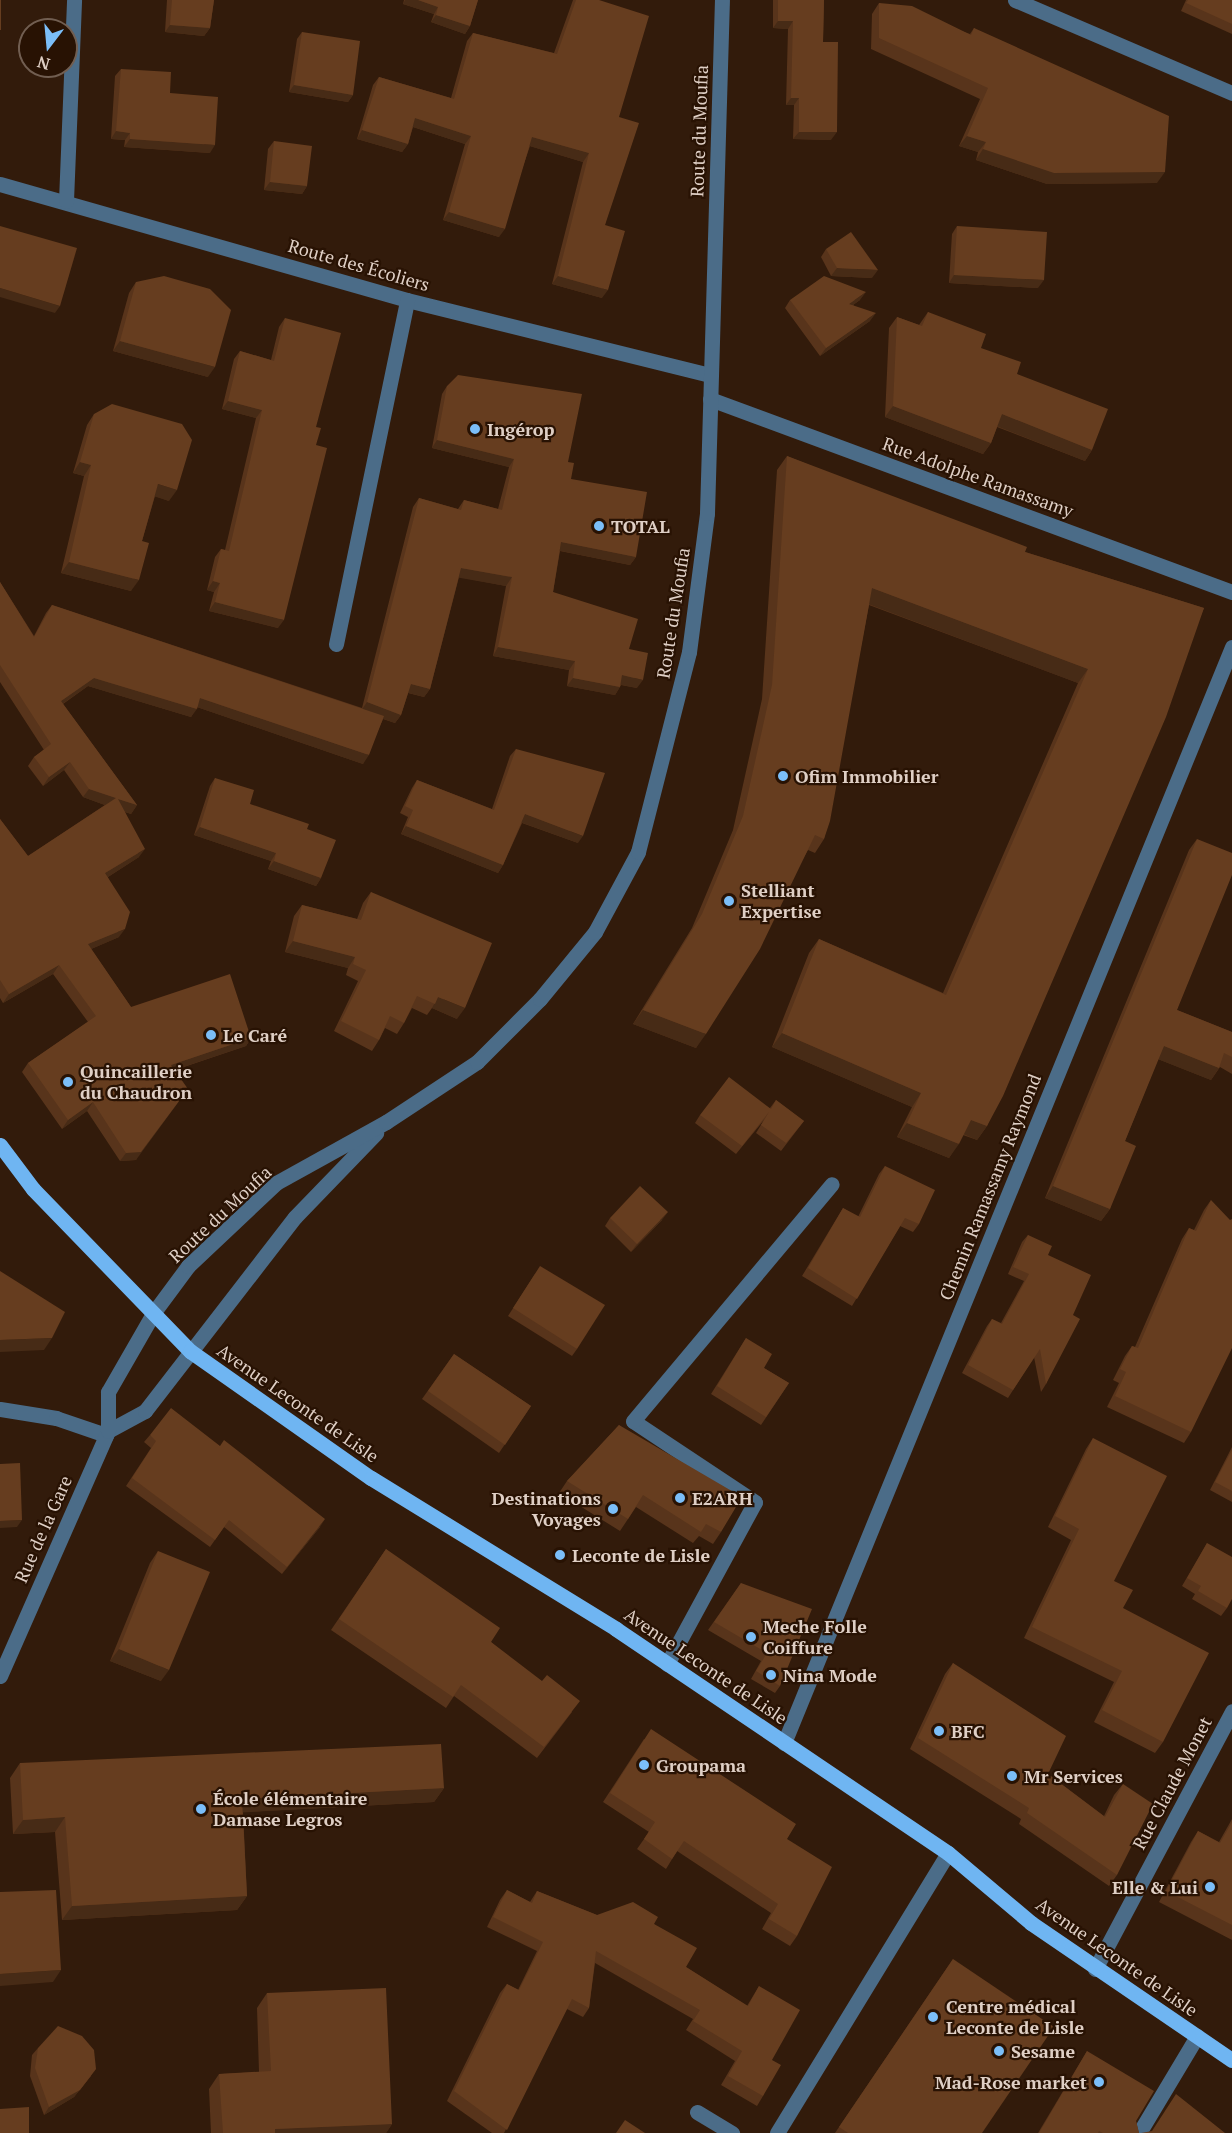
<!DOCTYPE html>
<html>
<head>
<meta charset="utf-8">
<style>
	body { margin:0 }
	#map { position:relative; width:1232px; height:2133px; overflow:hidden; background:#321b0b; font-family:"PT Serif",serif }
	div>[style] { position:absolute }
	.minor>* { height:15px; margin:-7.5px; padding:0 7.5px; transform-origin:7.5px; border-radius:7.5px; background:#4b6c88 }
	.major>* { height:15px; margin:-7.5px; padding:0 7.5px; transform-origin:7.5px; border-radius:7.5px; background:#6fb5f2 }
	.wall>* { inset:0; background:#58341b }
	.shaded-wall>* { inset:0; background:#472b16 }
	.building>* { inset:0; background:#663d1f }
	.dots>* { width:16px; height:16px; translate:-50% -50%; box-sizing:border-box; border:3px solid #281203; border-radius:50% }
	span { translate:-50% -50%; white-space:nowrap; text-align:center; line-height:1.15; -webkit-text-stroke:4.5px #281203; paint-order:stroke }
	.street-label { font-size:18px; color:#dfcfc5 }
	.poi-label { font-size:18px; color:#dfcfc5; font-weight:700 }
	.left { translate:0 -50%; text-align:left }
	.right { translate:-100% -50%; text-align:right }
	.north { position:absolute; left:18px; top:18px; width:60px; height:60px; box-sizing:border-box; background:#281203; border:2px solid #715e51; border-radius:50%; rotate:196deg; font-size:16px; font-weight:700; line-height:24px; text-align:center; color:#dfcfc5 }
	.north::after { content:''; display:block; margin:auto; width:21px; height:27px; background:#7bbef8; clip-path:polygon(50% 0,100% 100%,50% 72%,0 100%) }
</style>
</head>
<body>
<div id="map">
	<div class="minor">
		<div style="left:1015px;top:0;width:236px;rotate:23.2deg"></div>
		<div style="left:0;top:184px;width:423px;rotate:15.9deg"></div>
		<div style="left:407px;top:300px;width:312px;rotate:13.9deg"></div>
		<div style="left:66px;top:201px;width:201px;rotate:-87.7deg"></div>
		<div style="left:710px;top:399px;width:557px;rotate:20.29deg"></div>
		<div style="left:336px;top:644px;width:351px;rotate:-78.3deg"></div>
		<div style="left:0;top:1409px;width:57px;rotate:9.1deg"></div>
		<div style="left:56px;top:1418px;width:53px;rotate:18.8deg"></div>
		<div style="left:108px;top:1431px;width:42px;rotate:-28.4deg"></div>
		<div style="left:145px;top:1411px;width:245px;rotate:-52.3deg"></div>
		<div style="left:295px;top:1217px;width:117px;rotate:-46deg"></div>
		<div style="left:667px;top:1664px;width:184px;rotate:-61.5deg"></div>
		<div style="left:755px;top:1502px;width:146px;rotate:-146.4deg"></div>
		<div style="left:633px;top:1421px;width:309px;rotate:-50deg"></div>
		<div style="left:0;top:1676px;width:268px;rotate:-66.2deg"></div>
		<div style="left:108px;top:1431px;width:39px;rotate:-90deg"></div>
		<div style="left:108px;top:1392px;width:92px;rotate:-60.1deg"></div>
		<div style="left:154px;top:1312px;width:57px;rotate:-53.5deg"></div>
		<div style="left:188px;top:1266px;width:121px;rotate:-43.3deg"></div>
		<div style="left:276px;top:1183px;width:126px;rotate:-29deg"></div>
		<div style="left:386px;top:1122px;width:109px;rotate:-33.4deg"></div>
		<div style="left:477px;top:1062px;width:89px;rotate:-45deg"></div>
		<div style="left:540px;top:999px;width:87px;rotate:-50.6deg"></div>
		<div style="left:595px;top:932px;width:91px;rotate:-61.7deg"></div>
		<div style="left:638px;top:852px;width:206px;rotate:-75.7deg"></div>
		<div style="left:689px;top:652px;width:140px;rotate:-82.6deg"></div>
		<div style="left:707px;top:513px;width:513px;rotate:-88.33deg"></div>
		<div style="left:784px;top:1743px;width:1184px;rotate:-67.77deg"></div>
		<div style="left:1095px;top:1969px;width:292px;rotate:-62deg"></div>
		<div style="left:697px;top:2112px;width:41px;rotate:31deg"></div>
		<div style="left:777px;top:2133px;width:328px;rotate:-58.6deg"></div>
		<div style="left:1139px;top:2133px;width:113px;rotate:-59.1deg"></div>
	</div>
	<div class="major">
		<div style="left:0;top:1145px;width:55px;rotate:53.1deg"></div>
		<div style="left:33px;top:1189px;width:226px;rotate:45.9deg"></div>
		<div style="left:190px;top:1351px;width:221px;rotate:35.1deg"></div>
		<div style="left:371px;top:1478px;width:288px;rotate:31.6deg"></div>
		<div style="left:616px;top:1629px;width:400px;rotate:34deg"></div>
		<div style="left:948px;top:1853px;width:109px;rotate:40.1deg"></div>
		<div style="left:1031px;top:1923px;width:243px;rotate:34.3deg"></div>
	</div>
	<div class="wall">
		<div style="clip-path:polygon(167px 0,214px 0,210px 28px,204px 36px,165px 32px)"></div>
		<div style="clip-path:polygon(404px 0,478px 0,470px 26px,465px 34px,431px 22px,434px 14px,403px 4px)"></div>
		<div style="clip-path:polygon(573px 0,599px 0,619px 117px,605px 225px,602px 298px,552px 284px,583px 162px,530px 146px,499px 237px,443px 220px,465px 144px,413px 127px,408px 144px,402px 152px,357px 139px,373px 85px,379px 77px,451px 98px,467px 41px,473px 33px,554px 53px)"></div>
		<div style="clip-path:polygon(773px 0,824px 0,823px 42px,831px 140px,793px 139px,794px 105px,786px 105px,788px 29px,773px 28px)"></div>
		<div style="clip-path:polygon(1186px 0,1232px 0,1232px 34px,1181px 11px)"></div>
		<div style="clip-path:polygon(879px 3px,970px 34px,974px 28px,1157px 183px,1047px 184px,976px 160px,978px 152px,959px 146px,980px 99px,871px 49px,872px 14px)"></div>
		<div style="clip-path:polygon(302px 32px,353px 95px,348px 102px,289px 92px,297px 39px)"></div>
		<div style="clip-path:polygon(121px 69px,170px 93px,210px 153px,124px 147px,125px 140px,111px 139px,115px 76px)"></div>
		<div style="clip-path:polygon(274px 141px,307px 186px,302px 194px,264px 190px,268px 149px)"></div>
		<div style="clip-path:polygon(957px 226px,1038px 288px,949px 283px,952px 234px)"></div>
		<div style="clip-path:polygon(826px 249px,872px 278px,831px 276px,821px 257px)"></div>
		<div style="clip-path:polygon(136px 282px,208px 377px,113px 351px,129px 293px)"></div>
		<div style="clip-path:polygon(790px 300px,860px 300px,853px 305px,870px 321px,820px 356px,785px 308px)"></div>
		<div style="clip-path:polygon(928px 312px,1017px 374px,1092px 450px,1085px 461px,997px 427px,991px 443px,983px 454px,885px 417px,889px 328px,897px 317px,919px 325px)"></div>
		<div style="clip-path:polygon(285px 318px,316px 427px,316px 445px,278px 628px,209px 611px,214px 592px,207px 590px,215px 557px,221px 549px,225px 550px,256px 418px,222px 409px,234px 359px,240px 351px,271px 360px,279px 327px)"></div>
		<div style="clip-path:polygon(447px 386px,568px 462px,571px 479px,636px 557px,630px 565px,560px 551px,553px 592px,629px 649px,637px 688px,621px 685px,615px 695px,567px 686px,569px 670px,493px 656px,506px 586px,459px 577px,430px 689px,424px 697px,408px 693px,401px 715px,395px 723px,383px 719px,363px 764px,197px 707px,191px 717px,88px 686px,63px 704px,137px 805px,131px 814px,125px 812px,139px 857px,108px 877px,119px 937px,91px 949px,131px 1007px,251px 1038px,246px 1046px,175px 1070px,136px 1160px,120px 1161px,87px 1111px,62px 1129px,22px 1072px,28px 1063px,88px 1022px,53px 974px,3px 1003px,0 998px,0 819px,28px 856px,105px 805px,83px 797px,64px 770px,43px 786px,28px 766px,34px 757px,44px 750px,0 682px,0 582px,34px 636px,46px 613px,52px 605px,362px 708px,413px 507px,419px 498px,458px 509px,464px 500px,498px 509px,509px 467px,432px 448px,442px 394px)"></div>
		<div style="clip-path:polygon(94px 414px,169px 501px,155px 496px,142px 541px,131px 591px,61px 573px,84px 476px,73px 473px,87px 425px)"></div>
		<div style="clip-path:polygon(787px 456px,1025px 552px,1204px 608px,987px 1126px,977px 1140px,963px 1135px,949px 1158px,897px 1137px,912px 1107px,772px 1047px,809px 953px,819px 939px,943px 993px,1078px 683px,869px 605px,824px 839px,815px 853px,808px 850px,696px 1048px,633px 1024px,692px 928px,733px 830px,762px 699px,777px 470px)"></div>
		<div style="clip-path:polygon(516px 749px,578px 843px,522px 823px,503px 865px,498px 873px,401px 834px,408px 817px,400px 813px,412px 788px,417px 780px,492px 809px,510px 756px)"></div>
		<div style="clip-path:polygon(215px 778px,250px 804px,321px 878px,316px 886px,268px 869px,271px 861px,194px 835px,210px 786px)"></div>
		<div style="clip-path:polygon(1197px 839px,1177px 1010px,1232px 1032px,1232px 1074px,1220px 1067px,1211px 1080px,1158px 1059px,1125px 1141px,1110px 1209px,1101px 1221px,1045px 1198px,1189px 850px)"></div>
		<div style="clip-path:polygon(371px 892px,457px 1019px,432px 1008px,427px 1015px,412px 1008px,404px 1023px,397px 1034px,385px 1028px,379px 1040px,372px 1051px,334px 1031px,358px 981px,346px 975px,348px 968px,285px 952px,294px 916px,302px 905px,357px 919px,363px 903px)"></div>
		<div style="clip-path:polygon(776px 1100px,804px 1121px,781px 1151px,756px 1133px,764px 1120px,736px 1154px,695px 1123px,700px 1115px,770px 1108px)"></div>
		<div style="clip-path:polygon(885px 1166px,919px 1224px,913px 1232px,900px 1226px,852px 1306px,802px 1276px,843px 1208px,858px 1217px,879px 1174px)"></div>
		<div style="clip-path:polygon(1211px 1200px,1191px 1432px,1184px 1443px,1107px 1407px,1119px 1383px,1113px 1380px,1125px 1356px,1132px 1346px,1135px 1347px,1182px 1239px,1189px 1228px,1194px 1230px,1204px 1210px)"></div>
		<div style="clip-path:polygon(610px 1218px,662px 1220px,631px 1252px,605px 1226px)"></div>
		<div style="clip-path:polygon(1028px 1235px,1048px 1255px,1073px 1315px,1046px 1384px,1041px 1392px,1034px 1357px,1008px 1398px,962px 1373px,987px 1326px,992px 1319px,1001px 1323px,1024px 1281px,1008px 1274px,1022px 1242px)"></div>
		<div style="clip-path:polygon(535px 1274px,577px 1349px,572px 1356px,508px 1316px)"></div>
		<div style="clip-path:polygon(746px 1338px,764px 1368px,789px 1383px,761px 1425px,711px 1394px)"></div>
		<div style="clip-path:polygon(454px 1354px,531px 1406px,499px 1453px,422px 1399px)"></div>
		<div style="clip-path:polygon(619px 1425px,721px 1532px,713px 1544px,699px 1536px,693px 1543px,636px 1507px,620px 1531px,559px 1493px,567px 1481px)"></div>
		<div style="clip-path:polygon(150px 1435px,320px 1527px,282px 1574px,224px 1527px,210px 1547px,126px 1486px,151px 1448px,144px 1442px)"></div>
		<div style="clip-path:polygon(1093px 1438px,1114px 1581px,1123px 1608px,1163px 1742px,1155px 1753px,1094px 1722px,1114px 1682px,1024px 1638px,1071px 1540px,1048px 1527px,1086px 1449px)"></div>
		<div style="clip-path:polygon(1232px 1447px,1232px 1502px,1210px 1490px)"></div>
		<div style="clip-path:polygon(1207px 1543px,1227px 1608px,1221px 1616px,1192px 1599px,1195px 1594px,1182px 1586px)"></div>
		<div style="clip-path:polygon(386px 1549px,491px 1642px,572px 1712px,537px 1758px,454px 1696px,446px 1708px,331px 1630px)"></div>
		<div style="clip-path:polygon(158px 1551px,161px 1681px,110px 1661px,150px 1563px)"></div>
		<div style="clip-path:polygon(741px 1583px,780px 1686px,775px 1693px,751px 1679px,761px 1661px,708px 1630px)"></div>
		<div style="clip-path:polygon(953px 1663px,1048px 1774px,1104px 1816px,1114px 1795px,1123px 1784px,1117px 1875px,1109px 1886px,1019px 1824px,1021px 1819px,910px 1749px,945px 1674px)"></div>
		<div style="clip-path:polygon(644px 1739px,787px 1839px,797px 1936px,790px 1946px,762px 1929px,771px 1913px,677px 1851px,666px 1869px,637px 1849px,649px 1832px,603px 1802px)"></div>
		<div style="clip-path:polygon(20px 1763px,444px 1788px,434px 1802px,243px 1812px,247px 1896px,237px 1910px,62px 1920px,55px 1832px,13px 1834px,10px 1778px)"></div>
		<div style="clip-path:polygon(1232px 1819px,1232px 1940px,1159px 1902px,1191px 1842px,1198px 1831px,1219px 1842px)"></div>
		<div style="clip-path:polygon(507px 1890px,530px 1902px,537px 1891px,597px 1915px,654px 1924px,686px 1967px,747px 2006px,759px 1986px,772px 2060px,763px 2096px,757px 2106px,721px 2085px,735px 2061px,686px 2030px,693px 2019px,595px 1963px,589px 2008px,583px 2017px,567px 2009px,504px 2133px,492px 2133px,447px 2101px,500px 1993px,507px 1984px,518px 1990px,537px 1951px,487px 1927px,500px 1900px)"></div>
		<div style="clip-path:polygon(953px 1959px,982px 2133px,835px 2133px)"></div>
		<div style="clip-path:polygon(267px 1993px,392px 2124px,386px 2133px,211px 2133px,209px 2089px,219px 2074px,259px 2072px,257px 2008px)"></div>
		<div style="clip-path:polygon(38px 2048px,91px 2076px,74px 2097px,44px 2115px,30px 2076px,32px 2055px)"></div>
		<div style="clip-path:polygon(1087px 2051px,1136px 2121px,1139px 2133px,1038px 2133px)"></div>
	</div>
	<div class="shaded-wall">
		<div style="clip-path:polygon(405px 0,418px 0,438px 7px,434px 14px,403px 4px)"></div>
		<div style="clip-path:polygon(436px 15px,470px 26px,465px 34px,431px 22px)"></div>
		<div style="clip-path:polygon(778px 21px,793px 21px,788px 29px,773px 28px)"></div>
		<div style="clip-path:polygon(170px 25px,210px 28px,204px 36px,165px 32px)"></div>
		<div style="clip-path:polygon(294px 85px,353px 95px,348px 102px,289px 92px)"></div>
		<div style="clip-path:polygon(791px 98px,799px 98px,794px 105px,786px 105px)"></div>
		<div style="clip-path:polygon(415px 118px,471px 136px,465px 144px,410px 126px)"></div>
		<div style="clip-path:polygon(362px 130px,408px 144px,402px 152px,357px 139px)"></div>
		<div style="clip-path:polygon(116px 131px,130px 133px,125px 140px,111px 139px)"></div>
		<div style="clip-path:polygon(799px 132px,837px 132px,831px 140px,793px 139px)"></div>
		<div style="clip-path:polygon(967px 136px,986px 142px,978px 152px,959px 146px)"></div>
		<div style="clip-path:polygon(532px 137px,589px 153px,583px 162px,526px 145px)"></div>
		<div style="clip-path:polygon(130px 139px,215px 145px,210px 153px,124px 147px)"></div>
		<div style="clip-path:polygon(983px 149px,1165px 172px,1157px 183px,1047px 184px,976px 160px)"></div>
		<div style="clip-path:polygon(270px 182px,307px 186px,302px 194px,264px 190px)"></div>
		<div style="clip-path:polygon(449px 212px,505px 229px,499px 237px,443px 220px)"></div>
		<div style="clip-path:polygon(837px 268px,878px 270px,872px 278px,831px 276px)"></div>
		<div style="clip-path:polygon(954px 275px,1044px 280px,1038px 288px,949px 283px)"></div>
		<div style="clip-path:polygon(558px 276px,608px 290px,602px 298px,552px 284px)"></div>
		<div style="clip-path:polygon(0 288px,60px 306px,55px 313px,0 297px)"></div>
		<div style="clip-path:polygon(866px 292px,860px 300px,843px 312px,849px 304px)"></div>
		<div style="clip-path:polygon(876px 313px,870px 321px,820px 356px,826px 348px)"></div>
		<div style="clip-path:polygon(120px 341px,215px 367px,208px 377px,113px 351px)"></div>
		<div style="clip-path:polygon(228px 401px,262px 410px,256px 418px,222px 409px)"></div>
		<div style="clip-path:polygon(893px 406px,991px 443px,983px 454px,885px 417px)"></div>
		<div style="clip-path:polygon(1002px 414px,1092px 450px,1085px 461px,994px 425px)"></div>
		<div style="clip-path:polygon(437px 440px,514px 459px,509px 467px,432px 448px)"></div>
		<div style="clip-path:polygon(80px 462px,91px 465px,84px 476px,73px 473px)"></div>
		<div style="clip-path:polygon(158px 484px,177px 490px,169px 501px,150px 495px)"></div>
		<div style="clip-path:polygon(561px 542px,636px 557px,630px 565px,556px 550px)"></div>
		<div style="clip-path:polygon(69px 562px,139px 580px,131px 591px,61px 573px)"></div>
		<div style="clip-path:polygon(461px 568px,512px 577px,506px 586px,455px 577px)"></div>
		<div style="clip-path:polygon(213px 581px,220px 583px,214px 592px,207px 590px)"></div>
		<div style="clip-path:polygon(872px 588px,1088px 669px,1078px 683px,863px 602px)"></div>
		<div style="clip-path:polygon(215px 602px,284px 620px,278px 628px,209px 611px)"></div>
		<div style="clip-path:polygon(498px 647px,575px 661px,569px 670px,493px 656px)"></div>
		<div style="clip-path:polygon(622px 675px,643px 680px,637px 688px,617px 684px)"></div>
		<div style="clip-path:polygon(94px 678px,197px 709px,191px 717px,88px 686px,55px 709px,61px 701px)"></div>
		<div style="clip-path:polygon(573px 678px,620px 687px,615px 695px,567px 686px)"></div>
		<div style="clip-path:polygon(411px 684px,430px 689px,424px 697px,405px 692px)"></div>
		<div style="clip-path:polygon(200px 698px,369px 755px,363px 764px,194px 706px)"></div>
		<div style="clip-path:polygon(367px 702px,401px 715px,395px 723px,361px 711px)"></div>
		<div style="clip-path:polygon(70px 762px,64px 770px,43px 786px,49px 777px)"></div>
		<div style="clip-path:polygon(89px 789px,116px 798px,110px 807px,83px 797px)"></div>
		<div style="clip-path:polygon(118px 799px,137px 805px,131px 814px,112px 807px)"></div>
		<div style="clip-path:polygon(525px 814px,583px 836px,578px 843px,520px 822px)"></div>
		<div style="clip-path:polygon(406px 826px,503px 865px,498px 873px,401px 834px)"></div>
		<div style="clip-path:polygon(200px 827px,276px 853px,271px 861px,194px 835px)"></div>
		<div style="clip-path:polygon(145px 849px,139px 857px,100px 882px,105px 873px)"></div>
		<div style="clip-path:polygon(274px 861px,321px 878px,316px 886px,268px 869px)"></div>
		<div style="clip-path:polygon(125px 929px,119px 937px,82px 953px,88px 944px)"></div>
		<div style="clip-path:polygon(293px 941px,355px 957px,348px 968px,285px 952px)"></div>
		<div style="clip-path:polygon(59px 965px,53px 974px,3px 1003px,9px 994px)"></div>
		<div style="clip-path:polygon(438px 997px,465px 1008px,457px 1019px,432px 1008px)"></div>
		<div style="clip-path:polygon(643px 1010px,706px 1034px,696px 1048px,633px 1024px)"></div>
		<div style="clip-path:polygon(782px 1033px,921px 1093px,912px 1107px,772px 1047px)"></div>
		<div style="clip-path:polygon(251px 1038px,246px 1046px,165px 1073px,171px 1065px)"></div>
		<div style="clip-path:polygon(1164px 1046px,1219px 1068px,1211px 1080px,1155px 1058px)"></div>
		<div style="clip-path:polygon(188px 1089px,136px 1160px,120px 1161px,126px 1153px)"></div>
		<div style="clip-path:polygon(93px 1102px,87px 1111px,62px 1129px,68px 1120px)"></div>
		<div style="clip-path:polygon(971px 1120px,987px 1126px,977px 1140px,961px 1133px)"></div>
		<div style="clip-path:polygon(907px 1123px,959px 1144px,949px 1158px,897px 1137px)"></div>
		<div style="clip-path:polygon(1053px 1186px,1110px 1209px,1101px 1221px,1045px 1198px)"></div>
		<div style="clip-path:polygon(668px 1212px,662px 1220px,631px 1252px,637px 1244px)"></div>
		<div style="clip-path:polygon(52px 1338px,44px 1350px,0 1352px,0 1340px)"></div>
		<div style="clip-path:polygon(325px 1519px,320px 1527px,282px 1574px,287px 1567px)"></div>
		<div style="clip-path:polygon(22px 1520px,17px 1527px,0 1528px,0 1521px)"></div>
		<div style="clip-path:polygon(119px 1649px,169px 1670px,161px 1681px,110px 1661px)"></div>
		<div style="clip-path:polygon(444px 1788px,434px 1802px,233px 1813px,242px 1799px)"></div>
		<div style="clip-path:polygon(65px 1817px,55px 1832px,13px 1834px,23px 1820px)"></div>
		<div style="clip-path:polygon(247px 1896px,237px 1910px,62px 1920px,72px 1906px)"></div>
		<div style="clip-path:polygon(61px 1970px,53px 1982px,0 1986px,0 1974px)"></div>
		<div style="clip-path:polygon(96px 2069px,74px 2097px,44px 2115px,49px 2107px)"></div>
		<div style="clip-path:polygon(392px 2124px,386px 2133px,272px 2133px,275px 2129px)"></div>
	</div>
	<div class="building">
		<div style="clip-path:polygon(0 0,1px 0,1px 30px,0 30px)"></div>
		<div style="clip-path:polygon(172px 0,214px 0,210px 28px,170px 25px)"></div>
		<div style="clip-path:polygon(418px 0,478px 0,470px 26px,436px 15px,438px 7px)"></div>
		<div style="clip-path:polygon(576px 0,599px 0,649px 16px,619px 117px,639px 123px,605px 225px,625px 231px,608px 290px,558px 276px,589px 153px,532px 137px,505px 229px,449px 212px,471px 136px,415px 118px,408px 144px,362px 130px,379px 77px,454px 99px,473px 33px,557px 54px)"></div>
		<div style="clip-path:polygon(778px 0,824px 0,823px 42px,838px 42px,837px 132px,799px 132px,799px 98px,791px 98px,793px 21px,778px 21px)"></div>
		<div style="clip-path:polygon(1188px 0,1232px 0,1232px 24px,1186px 3px)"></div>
		<div style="clip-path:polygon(879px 3px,912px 6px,971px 35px,974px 28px,1169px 116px,1165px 172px,1054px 173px,983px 149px,986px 142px,967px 136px,988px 88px,879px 38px)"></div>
		<div style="clip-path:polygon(302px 32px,360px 41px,353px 95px,294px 85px)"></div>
		<div style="clip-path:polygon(121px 69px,171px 72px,170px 93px,218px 97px,215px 145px,130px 139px,130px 133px,116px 131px)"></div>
		<div style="clip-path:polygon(274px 141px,312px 146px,307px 186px,270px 182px)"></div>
		<div style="clip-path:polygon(0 226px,77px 248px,60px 306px,0 288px)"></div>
		<div style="clip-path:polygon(957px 226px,1047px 232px,1044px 280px,954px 275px)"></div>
		<div style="clip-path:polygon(851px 232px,878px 270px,837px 268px,826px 249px)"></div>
		<div style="clip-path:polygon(164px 276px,210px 289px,231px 310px,215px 367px,120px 341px,136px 282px)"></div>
		<div style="clip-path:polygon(824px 276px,866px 292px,849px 304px,876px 313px,826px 348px,790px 300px)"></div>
		<div style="clip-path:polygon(928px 312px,986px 334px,981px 348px,1021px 362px,1017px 374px,1108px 409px,1092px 450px,1002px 414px,991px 443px,893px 406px,897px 317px,922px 326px)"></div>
		<div style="clip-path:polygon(285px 318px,341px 333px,316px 427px,321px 428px,316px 445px,327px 448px,284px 620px,215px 602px,220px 583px,213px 581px,221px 549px,229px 551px,262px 410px,228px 401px,240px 351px,274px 361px)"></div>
		<div style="clip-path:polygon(458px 375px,582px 394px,568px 462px,574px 463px,571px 479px,647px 492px,636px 557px,561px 542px,553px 592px,638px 619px,629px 649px,648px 653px,643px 680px,622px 675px,620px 687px,573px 678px,575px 661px,498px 647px,512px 577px,461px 568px,430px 689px,411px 684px,401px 715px,367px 702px,419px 498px,461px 510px,464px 500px,502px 510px,514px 459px,437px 440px,447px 386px)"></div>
		<div style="clip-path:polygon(112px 404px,182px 424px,192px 440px,177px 490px,158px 484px,142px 541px,149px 543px,139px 580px,69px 562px,91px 465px,80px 462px,94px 414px)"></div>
		<div style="clip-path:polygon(787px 456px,1027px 547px,1025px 552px,1204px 608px,1166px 717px,1003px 1096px,987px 1126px,971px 1120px,959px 1144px,907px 1123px,921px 1093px,782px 1033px,819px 939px,946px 995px,1088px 669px,872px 588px,830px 821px,824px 839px,815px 835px,760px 949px,706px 1034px,643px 1010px,702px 914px,743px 816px,772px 685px)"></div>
		<div style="clip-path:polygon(0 582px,34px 637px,52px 605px,384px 716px,369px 755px,200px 698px,197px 709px,94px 678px,61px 701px,137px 805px,118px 799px,145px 849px,105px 873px,130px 912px,125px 929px,88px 944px,131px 1007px,230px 974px,251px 1038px,171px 1065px,188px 1089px,141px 1152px,126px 1153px,93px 1102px,68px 1120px,28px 1063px,96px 1016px,59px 965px,9px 994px,0 980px,0 819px,28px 856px,116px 798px,89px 789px,70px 762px,49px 777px,34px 757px,51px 744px,0 665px)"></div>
		<div style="clip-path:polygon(516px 749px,605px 773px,583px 836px,525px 814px,503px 865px,406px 826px,413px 810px,405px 806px,417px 780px,494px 810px)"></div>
		<div style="clip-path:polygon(215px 778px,254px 790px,250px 804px,309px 824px,307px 829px,336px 840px,321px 878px,274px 861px,276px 853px,200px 827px)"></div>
		<div style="clip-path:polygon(1197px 839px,1232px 853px,1232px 875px,1177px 1010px,1232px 1032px,1232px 1057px,1224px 1053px,1219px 1068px,1164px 1046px,1125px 1141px,1136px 1146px,1110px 1209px,1053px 1186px)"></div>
		<div style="clip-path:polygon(371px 892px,492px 943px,465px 1008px,438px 997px,435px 1004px,417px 996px,404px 1023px,390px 1016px,379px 1040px,341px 1021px,366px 970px,353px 964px,355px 957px,293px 941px,302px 905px,361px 920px)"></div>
		<div style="clip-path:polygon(729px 1077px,771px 1109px,776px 1100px,804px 1121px,786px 1143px,761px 1125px,769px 1112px,742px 1146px,700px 1115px)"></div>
		<div style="clip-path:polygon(885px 1166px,935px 1190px,919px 1224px,905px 1218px,857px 1299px,808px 1268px,843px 1208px,860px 1217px)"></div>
		<div style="clip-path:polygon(640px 1186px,668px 1212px,637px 1244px,610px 1218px)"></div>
		<div style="clip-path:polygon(1211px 1200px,1230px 1220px,1232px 1219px,1232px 1348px,1191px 1432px,1115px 1396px,1126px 1372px,1120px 1369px,1132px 1346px,1138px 1348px,1189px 1228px,1196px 1231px)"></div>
		<div style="clip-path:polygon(1028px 1235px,1052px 1246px,1048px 1255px,1091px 1275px,1073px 1315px,1080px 1319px,1046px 1384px,1040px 1349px,1013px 1390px,968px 1365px,992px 1319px,1002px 1324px,1029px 1274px,1013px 1267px)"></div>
		<div style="clip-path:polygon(540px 1266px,605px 1305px,577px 1349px,513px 1308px)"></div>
		<div style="clip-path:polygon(0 1271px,65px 1312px,52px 1338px,0 1340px)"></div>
		<div style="clip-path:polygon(746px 1338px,772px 1354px,764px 1368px,789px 1383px,766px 1417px,717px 1386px)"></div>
		<div style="clip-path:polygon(454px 1354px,531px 1406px,505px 1445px,428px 1391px)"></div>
		<div style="clip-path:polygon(171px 1408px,220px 1446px,224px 1440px,325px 1519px,287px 1567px,229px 1520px,215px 1540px,132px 1478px,156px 1441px,150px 1435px)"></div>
		<div style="clip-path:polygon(619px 1425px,742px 1497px,721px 1532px,706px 1524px,701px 1532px,643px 1495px,628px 1519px,567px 1481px)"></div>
		<div style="clip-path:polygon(1093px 1438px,1167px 1476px,1114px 1581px,1133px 1590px,1123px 1608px,1209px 1653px,1163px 1742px,1102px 1710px,1122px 1671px,1032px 1627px,1079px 1529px,1055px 1516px)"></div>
		<div style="clip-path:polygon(1232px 1450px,1232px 1491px,1215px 1482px)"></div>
		<div style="clip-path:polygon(20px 1463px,22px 1520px,0 1521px,0 1464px)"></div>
		<div style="clip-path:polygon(1207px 1543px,1232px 1557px,1232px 1599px,1227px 1608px,1198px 1591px,1201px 1586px,1187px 1578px)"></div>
		<div style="clip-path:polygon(386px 1549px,500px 1628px,491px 1642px,542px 1681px,547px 1675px,580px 1701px,544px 1747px,461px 1685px,453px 1697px,339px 1619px)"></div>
		<div style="clip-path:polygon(158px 1551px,210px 1572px,169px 1670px,119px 1649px)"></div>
		<div style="clip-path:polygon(741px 1583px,812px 1609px,780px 1686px,756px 1671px,767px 1653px,714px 1622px)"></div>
		<div style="clip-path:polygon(953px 1663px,1066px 1736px,1048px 1774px,1105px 1817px,1123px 1784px,1153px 1804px,1117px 1875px,1027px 1813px,1029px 1808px,918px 1738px)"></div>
		<div style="clip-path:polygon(651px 1729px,796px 1824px,787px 1839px,832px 1867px,797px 1936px,769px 1919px,778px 1904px,684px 1841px,672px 1859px,644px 1839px,655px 1822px,610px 1793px)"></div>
		<div style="clip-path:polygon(441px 1744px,444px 1788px,242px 1799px,247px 1896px,72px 1906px,65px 1817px,23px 1820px,20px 1763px)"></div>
		<div style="clip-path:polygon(1232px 1822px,1232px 1925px,1166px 1891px,1198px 1831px,1220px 1843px)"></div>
		<div style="clip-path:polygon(56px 1890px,61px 1970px,0 1974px,0 1892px)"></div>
		<div style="clip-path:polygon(507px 1890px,532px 1903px,537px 1891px,597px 1915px,633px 1902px,658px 1917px,654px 1924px,697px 1948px,686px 1967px,748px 2006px,759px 1986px,800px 2010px,772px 2060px,781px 2065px,763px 2096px,728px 2076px,742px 2051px,693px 2021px,700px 2010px,596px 1951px,589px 2008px,572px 1999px,507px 2130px,454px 2091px,507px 1984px,519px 1990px,543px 1942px,493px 1917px)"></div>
		<div style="clip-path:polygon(953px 1959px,1054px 2027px,982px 2133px,848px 2133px,839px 2127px)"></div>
		<div style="clip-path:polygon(386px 1988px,392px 2124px,275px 2129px,275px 2133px,223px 2133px,219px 2074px,271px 2071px,267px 1993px)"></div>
		<div style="clip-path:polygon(58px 2026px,82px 2036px,94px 2050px,96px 2069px,80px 2090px,49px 2107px,35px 2068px,38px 2048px)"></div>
		<div style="clip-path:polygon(1087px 2051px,1154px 2091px,1136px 2121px,1139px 2133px,1103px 2133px,1099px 2131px,1098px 2133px,1039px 2133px)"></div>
		<div style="clip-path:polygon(1176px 2094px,1225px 2133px,1141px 2133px,1152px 2131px)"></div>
		<div style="clip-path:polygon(29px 2107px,29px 2133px,0 2133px,0 2109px)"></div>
		<div style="clip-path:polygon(625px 2120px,645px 2133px,616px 2133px)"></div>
	</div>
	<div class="dots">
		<div style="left:475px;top:429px;background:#7bbef8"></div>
		<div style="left:599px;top:526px;background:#7bbef8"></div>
		<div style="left:783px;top:776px;background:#7bbef8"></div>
		<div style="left:729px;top:901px;background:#7bbef8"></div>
		<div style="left:211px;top:1035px;background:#7bbef8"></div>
		<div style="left:68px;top:1082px;background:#7bbef8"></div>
		<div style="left:680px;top:1498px;background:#7bbef8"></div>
		<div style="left:613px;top:1509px;background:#7bbef8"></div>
		<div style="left:560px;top:1555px;background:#7bbef8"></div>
		<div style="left:751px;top:1637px;background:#7bbef8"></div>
		<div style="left:771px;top:1675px;background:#7bbef8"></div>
		<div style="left:939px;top:1731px;background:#7bbef8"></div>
		<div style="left:644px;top:1765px;background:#7bbef8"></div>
		<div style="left:1012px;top:1776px;background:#7bbef8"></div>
		<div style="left:201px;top:1809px;background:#7bbef8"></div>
		<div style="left:1210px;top:1887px;background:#7bbef8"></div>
		<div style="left:933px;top:2017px;background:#7bbef8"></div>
		<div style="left:999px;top:2051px;background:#7bbef8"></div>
		<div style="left:1099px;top:2082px;background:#7bbef8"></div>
	</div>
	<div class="street-label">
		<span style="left:699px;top:131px;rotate:-88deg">Route du Moufia</span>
		<span style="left:359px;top:265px;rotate:16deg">Route des Écoliers</span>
		<span style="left:978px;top:477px;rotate:20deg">Rue Adolphe Ramassamy</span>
		<span style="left:673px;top:613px;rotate:-81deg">Route du Moufia</span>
		<span style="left:990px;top:1187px;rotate:-68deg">Chemin Ramassamy Raymond</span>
		<span style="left:220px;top:1214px;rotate:-43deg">Route du Moufia</span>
		<span style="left:298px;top:1403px;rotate:35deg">Avenue Leconte de Lisle</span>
		<span style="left:43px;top:1529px;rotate:-66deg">Rue de la Gare</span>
		<span style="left:706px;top:1666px;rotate:34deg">Avenue Leconte de Lisle</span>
		<span style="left:1172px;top:1783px;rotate:-62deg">Rue Claude Monet</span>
		<span style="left:1117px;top:1957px;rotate:35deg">Avenue Leconte de Lisle</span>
	</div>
	<div class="poi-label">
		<span class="left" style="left:487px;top:429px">Ingérop</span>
		<span class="left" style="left:611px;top:526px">TOTAL</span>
		<span class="left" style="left:795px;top:776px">Ofim Immobilier</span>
		<span class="left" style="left:741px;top:901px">Stelliant<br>Expertise</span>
		<span class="left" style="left:223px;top:1035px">Le Caré</span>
		<span class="left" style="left:80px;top:1082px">Quincaillerie<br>du Chaudron</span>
		<span class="left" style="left:692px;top:1498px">E2ARH</span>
		<span class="right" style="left:601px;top:1509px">Destinations<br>Voyages</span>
		<span class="left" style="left:572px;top:1555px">Leconte de Lisle</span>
		<span class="left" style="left:763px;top:1637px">Meche Folle<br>Coiffure</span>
		<span class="left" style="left:783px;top:1675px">Nina Mode</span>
		<span class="left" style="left:951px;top:1731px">BFC</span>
		<span class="left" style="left:656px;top:1765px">Groupama</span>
		<span class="left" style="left:1024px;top:1776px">Mr Services</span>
		<span class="left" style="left:213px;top:1809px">École élémentaire<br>Damase Legros</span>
		<span class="right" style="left:1198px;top:1887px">Elle &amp; Lui</span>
		<span class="left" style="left:946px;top:2017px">Centre médical<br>Leconte de Lisle</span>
		<span class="left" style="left:1011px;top:2051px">Sesame</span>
		<span class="right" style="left:1087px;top:2082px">Mad-Rose market</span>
	</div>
	<div class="north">N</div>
</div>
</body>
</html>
